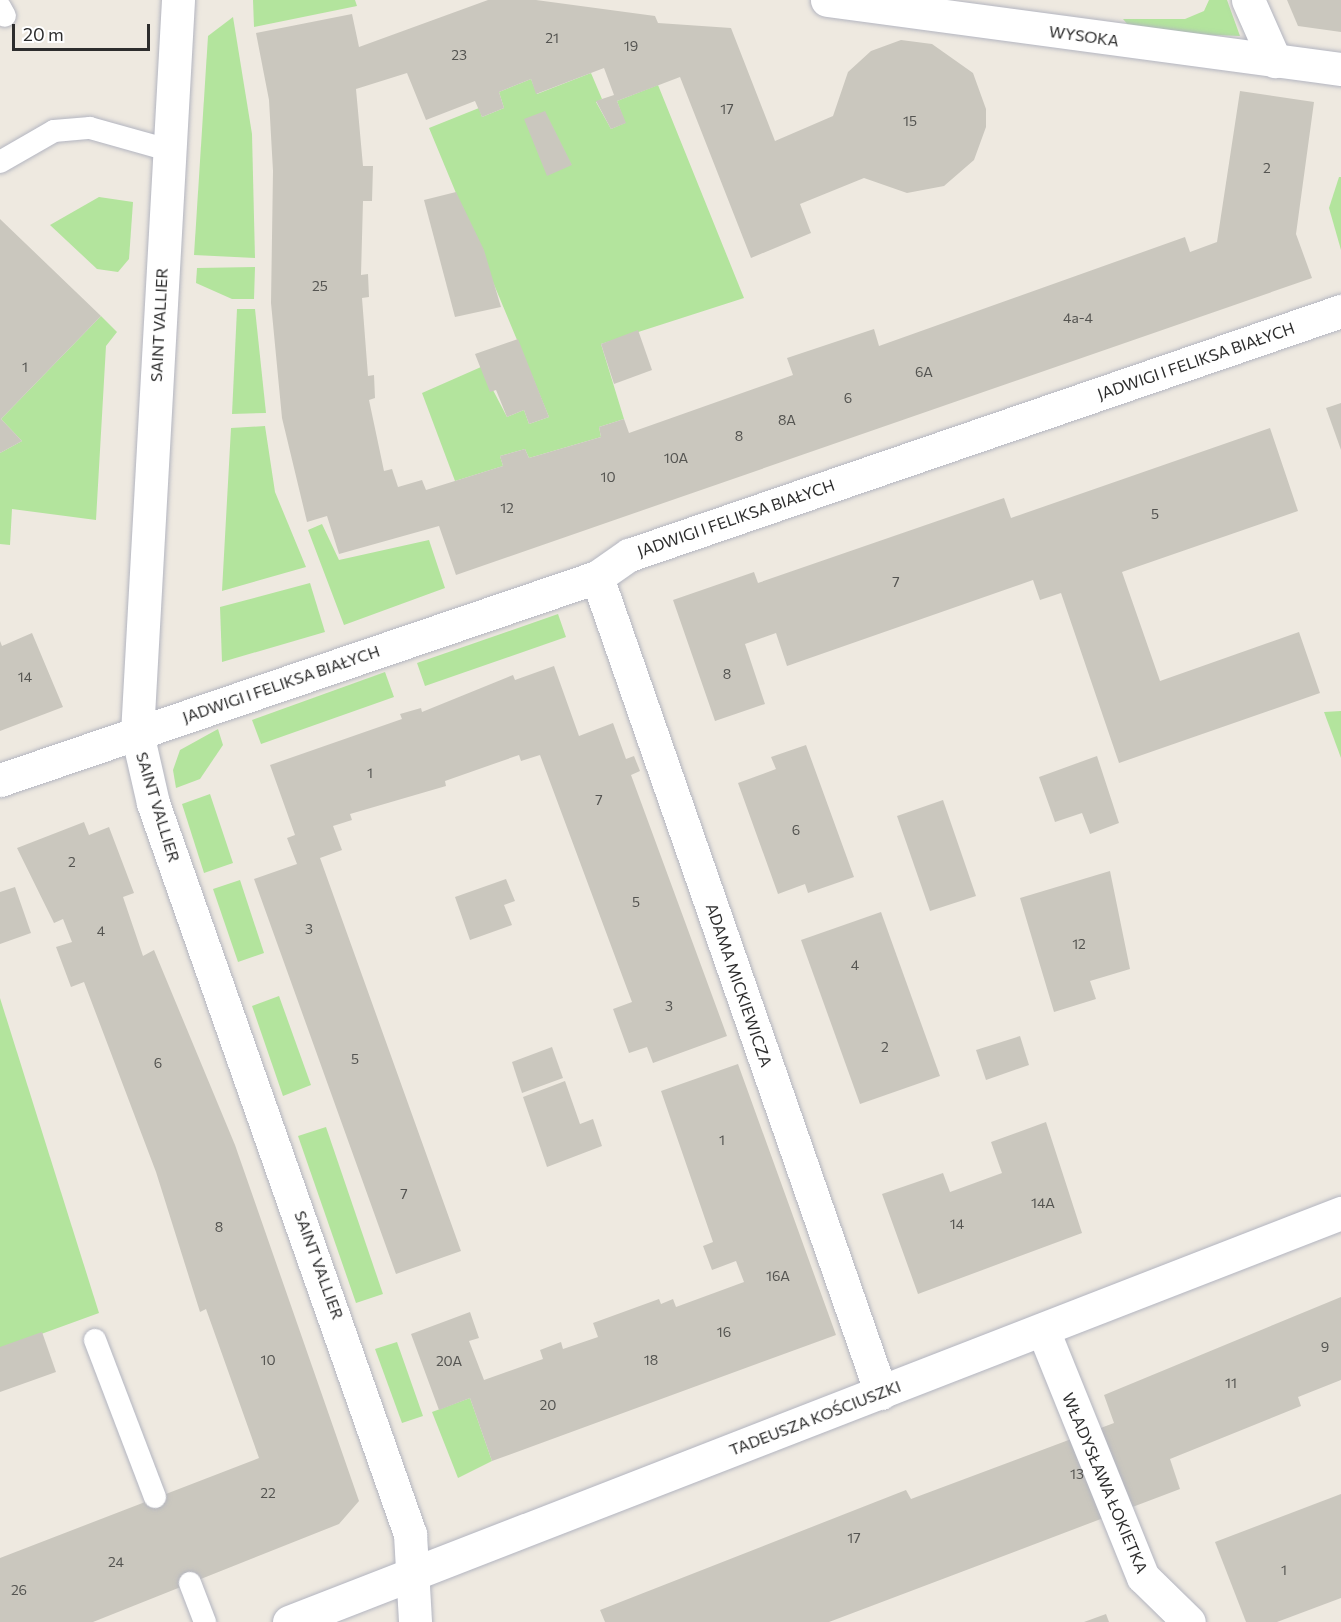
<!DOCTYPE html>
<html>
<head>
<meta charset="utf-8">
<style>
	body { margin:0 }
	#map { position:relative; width:1341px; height:1622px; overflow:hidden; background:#eee9e0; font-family:Commissioner,sans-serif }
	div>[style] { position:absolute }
	.green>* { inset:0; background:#b3e49d }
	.building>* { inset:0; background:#cac7be }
	.roads { filter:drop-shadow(0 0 2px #b3b5c0) drop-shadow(0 0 2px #b3b5c0) }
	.lane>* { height:22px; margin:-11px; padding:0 11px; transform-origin:11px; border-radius:11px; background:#fff }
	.street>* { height:33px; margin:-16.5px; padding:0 16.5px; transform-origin:16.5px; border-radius:16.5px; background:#fff }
	.secondary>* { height:33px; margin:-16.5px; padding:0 16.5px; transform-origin:16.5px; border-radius:16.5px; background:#fff }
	span { translate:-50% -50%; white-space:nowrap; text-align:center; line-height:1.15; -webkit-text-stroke:5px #fff; paint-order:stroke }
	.number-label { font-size:14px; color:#545451 }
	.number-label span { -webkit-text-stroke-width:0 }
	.street-label { font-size:16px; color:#2d2d2d }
	.scale { position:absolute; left:12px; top:24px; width:138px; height:27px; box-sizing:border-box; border:3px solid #2d2d2d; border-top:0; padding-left:8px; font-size:18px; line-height:21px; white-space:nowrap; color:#2d2d2d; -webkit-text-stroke:4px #fff; paint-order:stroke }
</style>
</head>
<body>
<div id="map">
	<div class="green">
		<div style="clip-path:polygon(355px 0,357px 6px,254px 27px,253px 0)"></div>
		<div style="clip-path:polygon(1209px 0,1227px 0,1240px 36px,1134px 32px,1123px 19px,1185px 19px,1204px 11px)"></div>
		<div style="clip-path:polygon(233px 17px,252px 134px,255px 258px,194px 255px,208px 36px)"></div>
		<div style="clip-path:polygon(591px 73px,602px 99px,596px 102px,611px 129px,625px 123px,617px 101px,658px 85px,744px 298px,601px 344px,624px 419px,599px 427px,601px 437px,529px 458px,525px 449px,500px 456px,503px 466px,455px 481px,422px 393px,481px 367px,507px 417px,524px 410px,529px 424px,549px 417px,429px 128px,479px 108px,482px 117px,504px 108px,499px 92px,531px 79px,537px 94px)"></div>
		<div style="clip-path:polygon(1339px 177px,1341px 177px,1341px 250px,1329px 208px)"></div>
		<div style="clip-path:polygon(99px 197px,133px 202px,129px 259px,118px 272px,97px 269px,50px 225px)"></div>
		<div style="clip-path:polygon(255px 267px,254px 299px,232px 299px,196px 283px,197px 268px)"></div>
		<div style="clip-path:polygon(237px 309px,255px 309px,266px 413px,232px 414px)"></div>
		<div style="clip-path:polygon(101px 316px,117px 332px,106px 346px,96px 520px,12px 509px,10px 545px,0 544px,0 453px,22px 441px,1px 419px)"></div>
		<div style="clip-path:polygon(265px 426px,275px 492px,306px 567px,222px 591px,231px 428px)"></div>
		<div style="clip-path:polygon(322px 524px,339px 560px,429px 540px,445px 588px,344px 625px,308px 530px)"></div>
		<div style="clip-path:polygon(310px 583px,325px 632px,222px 662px,220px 607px)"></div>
		<div style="clip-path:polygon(558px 614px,566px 637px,425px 686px,417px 663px)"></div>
		<div style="clip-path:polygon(385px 672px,394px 697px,261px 744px,252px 720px)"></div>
		<div style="clip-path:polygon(1341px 711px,1341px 758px,1324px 712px)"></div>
		<div style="clip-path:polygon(218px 729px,223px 745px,200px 779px,176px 788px,173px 770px,180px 750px)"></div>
		<div style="clip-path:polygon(210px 794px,233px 863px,204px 873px,182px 804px)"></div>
		<div style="clip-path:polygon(240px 880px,264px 953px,238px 962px,213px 889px)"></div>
		<div style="clip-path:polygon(279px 996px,311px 1085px,283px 1096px,252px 1006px)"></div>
		<div style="clip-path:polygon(0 998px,99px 1313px,0 1349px)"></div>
		<div style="clip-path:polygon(326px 1127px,383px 1294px,356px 1303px,298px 1136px)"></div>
		<div style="clip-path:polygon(397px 1342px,423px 1416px,402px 1423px,375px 1349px)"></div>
		<div style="clip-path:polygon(470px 1398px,492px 1461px,458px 1478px,432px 1412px)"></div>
	</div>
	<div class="building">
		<div style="clip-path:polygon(488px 0,536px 0,655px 16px,658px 23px,731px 28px,775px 141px,833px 116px,848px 72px,871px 51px,901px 40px,932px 44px,973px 73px,986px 109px,986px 127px,974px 160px,944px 186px,907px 193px,864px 178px,800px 204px,811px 233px,751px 258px,680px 77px,617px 101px,626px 123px,611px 129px,596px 101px,614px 95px,604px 68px,536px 94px,531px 79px,499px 92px,504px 108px,482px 117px,475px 101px,426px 120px,407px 73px,356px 89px,363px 166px,373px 166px,372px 201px,363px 201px,361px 275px,368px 274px,369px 297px,362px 298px,368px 376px,374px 375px,375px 398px,369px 400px,384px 471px,392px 469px,398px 487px,422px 480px,426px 490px,503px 466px,500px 456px,525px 449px,529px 458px,601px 437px,599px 427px,624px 419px,629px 433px,793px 375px,787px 358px,874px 329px,879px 346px,1185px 237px,1190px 252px,1217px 242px,1240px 91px,1314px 102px,1296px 234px,1312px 278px,456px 575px,439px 526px,339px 554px,327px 516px,307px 522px,282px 418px,271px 303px,273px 171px,269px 100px,256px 33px,352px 14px,359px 47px)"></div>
		<div style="clip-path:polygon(1287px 0,1341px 0,1341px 32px,1298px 26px)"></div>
		<div style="clip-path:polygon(545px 111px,572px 165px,547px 176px,524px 119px)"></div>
		<div style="clip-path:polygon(456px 192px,484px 250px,501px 307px,455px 317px,424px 200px)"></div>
		<div style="clip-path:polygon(0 219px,101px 316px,1px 419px,22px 441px,0 453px)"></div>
		<div style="clip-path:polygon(638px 330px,652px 370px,614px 384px,601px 344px)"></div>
		<div style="clip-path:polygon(518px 339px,549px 417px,529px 424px,524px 410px,507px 417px,496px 390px,490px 392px,475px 354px)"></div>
		<div style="clip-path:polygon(1341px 403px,1341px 450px,1326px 408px)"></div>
		<div style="clip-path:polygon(1270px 428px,1298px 511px,1122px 572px,1160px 681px,1299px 632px,1320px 693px,1119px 763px,1061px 593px,1040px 600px,1033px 580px,787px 666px,776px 633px,745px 644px,765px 704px,715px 721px,673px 600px,754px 572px,758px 583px,1004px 498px,1011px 518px)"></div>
		<div style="clip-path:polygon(32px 633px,63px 707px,0 731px,0 641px,2px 646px)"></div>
		<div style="clip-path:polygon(554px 666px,579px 736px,613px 723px,626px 759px,634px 756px,640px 771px,631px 775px,727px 1036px,653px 1063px,647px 1047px,629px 1053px,613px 1009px,632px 1002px,540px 755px,521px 761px,519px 755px,445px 781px,446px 786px,350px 814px,352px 820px,333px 826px,342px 850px,320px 858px,461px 1251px,396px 1274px,254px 879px,297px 864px,287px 838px,295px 835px,270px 765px,402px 719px,400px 714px,421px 708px,422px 712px,513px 675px,515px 680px)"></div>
		<div style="clip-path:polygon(806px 745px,854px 877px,808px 893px,805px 884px,778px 894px,738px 783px,776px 769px,771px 757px)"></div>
		<div style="clip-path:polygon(1097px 756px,1119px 823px,1090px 834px,1082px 813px,1055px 822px,1039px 777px)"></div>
		<div style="clip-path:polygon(943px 800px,976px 896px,930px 911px,897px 816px)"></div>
		<div style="clip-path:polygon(84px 822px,89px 835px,109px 827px,134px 893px,123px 897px,143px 956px,154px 950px,235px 1145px,359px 1501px,339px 1524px,93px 1622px,0 1622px,0 1558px,259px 1458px,206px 1309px,200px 1312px,156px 1172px,84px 982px,71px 987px,56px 947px,72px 942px,63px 919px,54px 923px,17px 848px)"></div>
		<div style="clip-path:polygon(1110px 871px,1130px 969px,1090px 981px,1096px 999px,1054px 1012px,1020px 898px)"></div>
		<div style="clip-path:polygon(506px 879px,515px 901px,504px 905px,512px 925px,470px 940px,455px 897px)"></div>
		<div style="clip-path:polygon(15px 887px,31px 933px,0 944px,0 892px)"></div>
		<div style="clip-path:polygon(881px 912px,940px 1076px,860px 1104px,801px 940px)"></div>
		<div style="clip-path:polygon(1020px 1036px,1029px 1065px,986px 1080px,976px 1050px)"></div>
		<div style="clip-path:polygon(552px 1047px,563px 1078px,522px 1093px,512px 1062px)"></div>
		<div style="clip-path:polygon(738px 1064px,836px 1335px,492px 1461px,470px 1398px,439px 1410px,411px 1334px,470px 1312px,479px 1338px,469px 1341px,484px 1380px,543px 1359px,540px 1350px,561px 1342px,563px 1349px,598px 1337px,593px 1323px,659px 1299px,661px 1304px,673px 1299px,676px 1307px,744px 1282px,736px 1261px,712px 1270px,703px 1246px,713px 1242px,661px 1091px)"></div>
		<div style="clip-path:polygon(565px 1081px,580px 1124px,593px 1119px,602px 1146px,547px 1167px,523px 1097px)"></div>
		<div style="clip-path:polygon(1046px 1122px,1082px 1233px,918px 1294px,882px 1194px,943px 1173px,950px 1192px,1002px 1173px,991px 1142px)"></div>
		<div style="clip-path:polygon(1341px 1297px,1341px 1380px,1298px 1397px,1301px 1406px,1170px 1459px,1180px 1489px,829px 1622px,605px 1622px,600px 1610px,906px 1490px,911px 1499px,1114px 1423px,1104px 1395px)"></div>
		<div style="clip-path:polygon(42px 1332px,56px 1372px,0 1392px,0 1347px)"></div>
		<div style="clip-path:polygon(1341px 1494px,1341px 1598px,1277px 1622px,1246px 1622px,1215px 1542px)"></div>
		<div style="clip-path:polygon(1106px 1614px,1109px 1622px,1084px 1622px)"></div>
	</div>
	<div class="roads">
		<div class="lane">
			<div style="left:0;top:7px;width:10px;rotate:61deg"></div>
			<div style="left:0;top:162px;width:62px;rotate:-29.9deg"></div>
			<div style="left:54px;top:131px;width:36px;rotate:-5deg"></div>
			<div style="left:90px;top:128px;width:82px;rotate:15.6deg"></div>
			<div style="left:95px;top:1340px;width:168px;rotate:69.1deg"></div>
			<div style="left:190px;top:1583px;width:42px;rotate:69deg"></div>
		</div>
		<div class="street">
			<div style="left:178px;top:0;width:734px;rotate:93.2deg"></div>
			<div style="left:137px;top:733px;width:72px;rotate:77.1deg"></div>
			<div style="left:153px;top:803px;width:775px;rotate:70.63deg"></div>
			<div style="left:410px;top:1534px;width:88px;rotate:86.7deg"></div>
			<div style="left:827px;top:0;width:519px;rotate:7.65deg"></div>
			<div style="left:1248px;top:0;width:67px;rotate:66.1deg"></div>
			<div style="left:597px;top:577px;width:864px;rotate:70.81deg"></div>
			<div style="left:0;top:780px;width:631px;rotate:-18.78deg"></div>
			<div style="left:597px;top:577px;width:39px;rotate:-35deg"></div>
			<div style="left:629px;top:555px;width:753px;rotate:-18.92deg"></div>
			<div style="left:1043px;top:1330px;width:266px;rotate:68deg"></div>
			<div style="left:1143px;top:1577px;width:64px;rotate:44.4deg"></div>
		</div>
		<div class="secondary">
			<div style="left:289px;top:1622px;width:1129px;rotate:-21.25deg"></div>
		</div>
	</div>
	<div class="number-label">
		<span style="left:552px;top:38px">21</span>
		<span style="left:631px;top:46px">19</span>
		<span style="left:459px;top:55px">23</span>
		<span style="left:727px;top:109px">17</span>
		<span style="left:910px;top:121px">15</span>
		<span style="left:1267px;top:168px">2</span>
		<span style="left:320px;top:286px">25</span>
		<span style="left:1078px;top:318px">4a-4</span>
		<span style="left:25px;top:367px">1</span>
		<span style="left:924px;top:372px">6A</span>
		<span style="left:848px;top:398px">6</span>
		<span style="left:787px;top:420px">8A</span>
		<span style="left:739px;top:436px">8</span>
		<span style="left:676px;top:458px">10A</span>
		<span style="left:608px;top:477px">10</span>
		<span style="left:507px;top:508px">12</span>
		<span style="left:1155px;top:514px">5</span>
		<span style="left:896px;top:582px">7</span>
		<span style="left:727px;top:674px">8</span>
		<span style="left:25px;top:677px">14</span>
		<span style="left:370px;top:773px">1</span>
		<span style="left:599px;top:800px">7</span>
		<span style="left:796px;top:830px">6</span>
		<span style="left:72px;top:862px">2</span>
		<span style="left:636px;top:902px">5</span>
		<span style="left:309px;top:929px">3</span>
		<span style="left:101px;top:931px">4</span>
		<span style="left:1079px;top:944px">12</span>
		<span style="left:855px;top:965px">4</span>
		<span style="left:669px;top:1006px">3</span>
		<span style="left:885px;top:1047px">2</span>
		<span style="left:355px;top:1059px">5</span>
		<span style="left:158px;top:1063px">6</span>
		<span style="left:722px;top:1140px">1</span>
		<span style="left:404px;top:1194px">7</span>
		<span style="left:1043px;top:1203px">14A</span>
		<span style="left:957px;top:1224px">14</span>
		<span style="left:219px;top:1227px">8</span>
		<span style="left:778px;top:1276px">16A</span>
		<span style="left:724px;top:1332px">16</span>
		<span style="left:1325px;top:1347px">9</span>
		<span style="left:268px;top:1360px">10</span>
		<span style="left:651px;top:1360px">18</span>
		<span style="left:449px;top:1361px">20A</span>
		<span style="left:1231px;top:1383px">11</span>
		<span style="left:548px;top:1405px">20</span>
		<span style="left:1077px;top:1474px">13</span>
		<span style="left:268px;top:1493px">22</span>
		<span style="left:854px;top:1538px">17</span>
		<span style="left:116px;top:1562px">24</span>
		<span style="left:1284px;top:1570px">1</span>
		<span style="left:19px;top:1590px">26</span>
	</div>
	<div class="street-label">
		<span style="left:1084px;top:36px;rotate:8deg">WYSOKA</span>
		<span style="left:159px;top:325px;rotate:-87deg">SAINT VALLIER</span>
		<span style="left:1196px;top:361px;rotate:-19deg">JADWIGI I FELIKSA BIAŁYCH</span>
		<span style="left:736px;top:518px;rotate:-19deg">JADWIGI I FELIKSA BIAŁYCH</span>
		<span style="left:281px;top:684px;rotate:-19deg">JADWIGI I FELIKSA BIAŁYCH</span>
		<span style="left:158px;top:807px;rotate:73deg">SAINT VALLIER</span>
		<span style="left:739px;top:985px;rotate:71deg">ADAMA MICKIEWICZA</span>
		<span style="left:319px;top:1265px;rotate:70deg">SAINT VALLIER</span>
		<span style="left:815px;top:1418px;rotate:-21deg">TADEUSZA KOŚCIUSZKI</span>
		<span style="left:1105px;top:1483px;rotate:67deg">WŁADYSŁAWA ŁOKIETKA</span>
	</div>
	<div class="scale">20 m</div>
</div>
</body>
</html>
